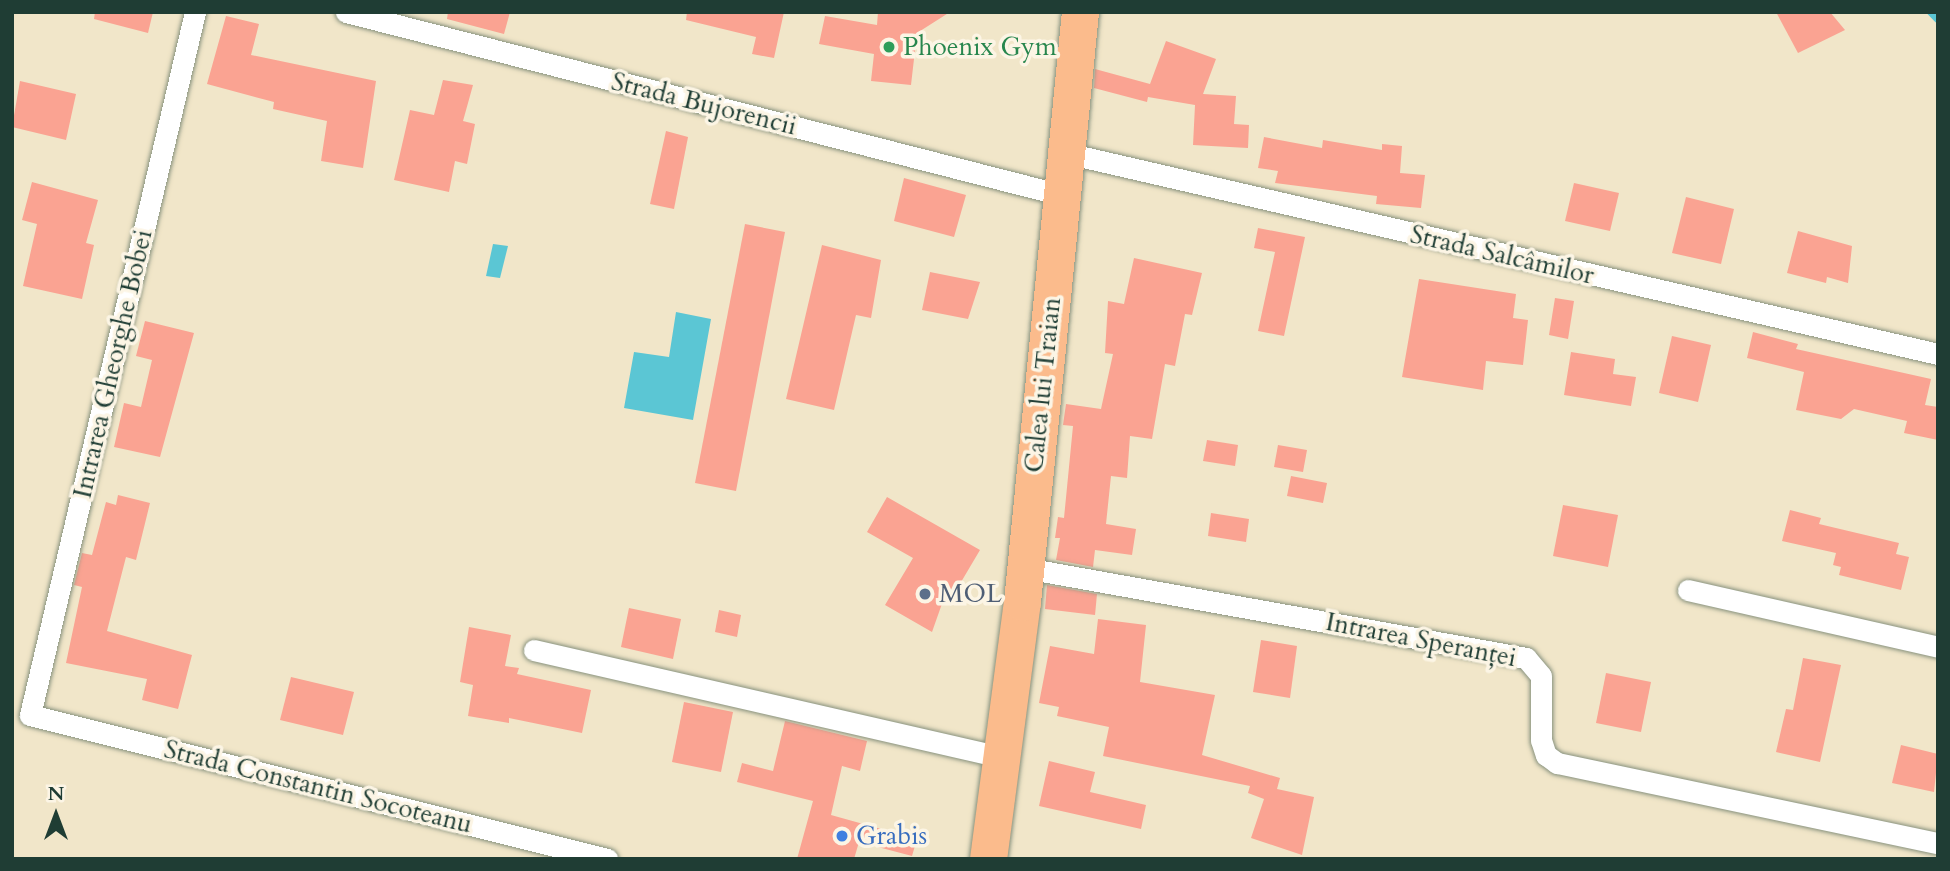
<!DOCTYPE html>
<html>
<head>
<meta charset="utf-8">
<style>
	body { margin:0 }
	#map { position:relative; width:1950px; height:871px; overflow:hidden; background:#f1e6c9; font-family:Cardo,serif }
	div>[style] { position:absolute }
	.water>* { inset:0; background:#5bc6d4 }
	.stream>* { height:8px; margin:-4px; padding:0 4px; transform-origin:4px; border-radius:4px; background:#5bc6d4 }
	.building>* { inset:0; background:#faa392 }
	.roads { filter:drop-shadow(0 0 2px #88927e) drop-shadow(0 0 2px #88927e) }
	.street>* { height:21px; margin:-10.5px; padding:0 10.5px; transform-origin:10.5px; border-radius:10.5px; background:#fff }
	.highway>* { height:37px; margin:-18.5px; padding:0 18.5px; transform-origin:18.5px; border-radius:18.5px; background:#fbbb8c }
	.dots>* { width:19px; height:19px; translate:-50% -50%; box-sizing:border-box; border:4px solid #fcf5e5; border-radius:50% }
	span { translate:-50% -50%; white-space:nowrap; text-align:center; line-height:1.15; -webkit-text-stroke:7px #fcf5e5; paint-order:stroke }
	.leisure-label { font-size:26px; color:#27864d }
	.left { translate:0 -50%; text-align:left }
	.street-label { font-size:26px; color:#1f3d34 }
	.service-label { font-size:26px; color:#4e5e75 }
	.shop-label { font-size:26px; color:#366cbe }
	.frame { position:absolute; inset:0; border:14px solid #1f3d34; pointer-events:none }
	.north { position:absolute; left:21px; top:780px; width:70px; height:70px; -webkit-text-stroke:5px #fcf5e5; paint-order:stroke; rotate:0deg; font-size:19px; font-weight:700; line-height:28px; text-align:center; color:#1f3d34 }
	.north::after { content:''; display:block; margin:auto; width:24px; height:32px; background:#1f3d34; clip-path:polygon(50% 0,100% 100%,50% 72%,0 100%) }
</style>
</head>
<body>
<div id="map">
	<div class="water">
		<div style="clip-path:polygon(493px 244px,508px 246px,500px 278px,486px 276px)"></div>
		<div style="clip-path:polygon(676px 312px,711px 319px,693px 420px,624px 408px,634px 352px,669px 357px)"></div>
	</div>
	<div class="stream">
		<div style="left:1931px;top:12px;width:10px;rotate:45deg"></div>
	</div>
	<div class="building">
		<div style="clip-path:polygon(95px 12px,153px 12px,148px 33px,94px 19px)"></div>
		<div style="clip-path:polygon(448px 12px,510px 12px,504px 34px,447px 19px)"></div>
		<div style="clip-path:polygon(687px 12px,784px 12px,774px 58px,752px 54px,756px 37px,686px 20px)"></div>
		<div style="clip-path:polygon(878px 12px,950px 12px,917px 33px,911px 85px,871px 81px,874px 54px,819px 44px,825px 16px,877px 25px)"></div>
		<div style="clip-path:polygon(1776px 12px,1830px 12px,1845px 30px,1798px 53px)"></div>
		<div style="clip-path:polygon(226px 16px,259px 24px,251px 55px,376px 81px,363px 168px,321px 161px,327px 121px,273px 109px,274px 102px,207px 84px)"></div>
		<div style="clip-path:polygon(1166px 41px,1216px 59px,1203px 94px,1236px 96px,1234px 124px,1249px 125px,1248px 148px,1193px 145px,1195px 105px,1148px 97px,1147px 102px,1094px 88px,1095px 69px,1150px 84px)"></div>
		<div style="clip-path:polygon(443px 80px,473px 85px,463px 121px,475px 124px,467px 164px,455px 161px,449px 192px,394px 180px,410px 110px,434px 115px)"></div>
		<div style="clip-path:polygon(20px 81px,76px 94px,66px 140px,12px 127px)"></div>
		<div style="clip-path:polygon(666px 131px,688px 137px,674px 209px,650px 204px)"></div>
		<div style="clip-path:polygon(1264px 137px,1322px 148px,1323px 140px,1382px 150px,1382px 144px,1402px 146px,1400px 173px,1425px 175px,1421px 208px,1376px 204px,1377px 196px,1275px 183px,1278px 171px,1258px 168px)"></div>
		<div style="clip-path:polygon(904px 178px,966px 195px,954px 237px,894px 221px)"></div>
		<div style="clip-path:polygon(32px 182px,98px 200px,86px 243px,94px 245px,82px 299px,23px 286px,37px 224px,22px 220px)"></div>
		<div style="clip-path:polygon(1574px 183px,1619px 193px,1610px 231px,1565px 221px)"></div>
		<div style="clip-path:polygon(1686px 197px,1734px 209px,1721px 264px,1672px 253px)"></div>
		<div style="clip-path:polygon(745px 224px,785px 232px,736px 491px,695px 483px)"></div>
		<div style="clip-path:polygon(1258px 228px,1305px 237px,1284px 336px,1258px 331px,1275px 252px,1254px 248px)"></div>
		<div style="clip-path:polygon(1798px 231px,1852px 246px,1848px 283px,1827px 277px,1826px 283px,1787px 273px)"></div>
		<div style="clip-path:polygon(822px 245px,881px 260px,871px 318px,856px 315px,834px 410px,786px 399px)"></div>
		<div style="clip-path:polygon(1134px 258px,1202px 273px,1192px 315px,1185px 314px,1175px 366px,1165px 364px,1152px 439px,1130px 436px,1127px 478px,1111px 476px,1106px 524px,1136px 529px,1132px 555px,1095px 550px,1093px 567px,1056px 560px,1060px 538px,1055px 538px,1058px 517px,1064px 518px,1073px 426px,1063px 425px,1066px 404px,1101px 409px,1113px 354px,1105px 353px,1108px 301px,1124px 304px)"></div>
		<div style="clip-path:polygon(930px 272px,980px 282px,968px 319px,922px 310px)"></div>
		<div style="clip-path:polygon(1419px 279px,1516px 294px,1513px 318px,1528px 320px,1523px 365px,1486px 361px,1483px 390px,1402px 377px)"></div>
		<div style="clip-path:polygon(1555px 298px,1574px 301px,1568px 339px,1549px 335px)"></div>
		<div style="clip-path:polygon(145px 321px,194px 333px,160px 457px,114px 447px,124px 403px,141px 407px,152px 360px,136px 356px)"></div>
		<div style="clip-path:polygon(1753px 332px,1798px 344px,1796px 349px,1931px 379px,1925px 405px,1938px 407px,1938px 440px,1904px 433px,1907px 421px,1854px 409px,1841px 419px,1796px 410px,1804px 372px,1747px 358px)"></div>
		<div style="clip-path:polygon(1672px 336px,1711px 345px,1698px 402px,1659px 393px)"></div>
		<div style="clip-path:polygon(1571px 352px,1615px 359px,1613px 374px,1636px 377px,1631px 406px,1564px 395px)"></div>
		<div style="clip-path:polygon(1207px 440px,1238px 445px,1235px 466px,1203px 461px)"></div>
		<div style="clip-path:polygon(1278px 445px,1307px 450px,1303px 472px,1274px 467px)"></div>
		<div style="clip-path:polygon(1291px 476px,1327px 483px,1323px 503px,1287px 496px)"></div>
		<div style="clip-path:polygon(118px 495px,150px 503px,136px 560px,126px 557px,107px 631px,192px 655px,178px 709px,142px 700px,147px 679px,66px 663px,82px 587px,74px 585px,82px 553px,92px 555px,106px 502px,116px 505px)"></div>
		<div style="clip-path:polygon(887px 497px,980px 550px,951px 599px,944px 598px,932px 632px,885px 605px,913px 558px,867px 532px)"></div>
		<div style="clip-path:polygon(1563px 505px,1618px 515px,1608px 567px,1553px 556px)"></div>
		<div style="clip-path:polygon(1790px 510px,1821px 518px,1819px 524px,1899px 543px,1896px 554px,1909px 557px,1901px 590px,1839px 575px,1841px 567px,1833px 565px,1836px 553px,1782px 541px)"></div>
		<div style="clip-path:polygon(1211px 513px,1249px 519px,1246px 542px,1208px 536px)"></div>
		<div style="clip-path:polygon(1047px 585px,1097px 594px,1095px 615px,1045px 609px)"></div>
		<div style="clip-path:polygon(629px 608px,681px 619px,673px 659px,621px 647px)"></div>
		<div style="clip-path:polygon(719px 610px,741px 615px,737px 637px,715px 632px)"></div>
		<div style="clip-path:polygon(1098px 619px,1146px 625px,1140px 682px,1215px 695px,1202px 755px,1280px 778px,1277px 789px,1314px 797px,1302px 855px,1251px 838px,1264px 799px,1248px 793px,1250px 786px,1103px 756px,1109px 727px,1057px 716px,1059px 707px,1039px 703px,1050px 646px,1094px 654px)"></div>
		<div style="clip-path:polygon(469px 627px,511px 635px,505px 666px,519px 668px,517px 674px,591px 690px,582px 733px,509px 718px,509px 723px,468px 716px,473px 685px,460px 682px)"></div>
		<div style="clip-path:polygon(1261px 640px,1297px 646px,1290px 698px,1253px 692px)"></div>
		<div style="clip-path:polygon(1803px 658px,1841px 665px,1820px 762px,1776px 752px,1786px 709px,1793px 710px)"></div>
		<div style="clip-path:polygon(1606px 673px,1651px 682px,1641px 732px,1596px 723px)"></div>
		<div style="clip-path:polygon(291px 677px,354px 692px,343px 735px,280px 720px)"></div>
		<div style="clip-path:polygon(684px 702px,733px 712px,721px 772px,672px 762px)"></div>
		<div style="clip-path:polygon(785px 721px,867px 741px,860px 771px,842px 766px,831px 815px,917px 839px,912px 856px,859px 842px,854px 859px,797px 859px,813px 801px,737px 782px,742px 763px,773px 771px)"></div>
		<div style="clip-path:polygon(1901px 745px,1938px 754px,1934px 792px,1892px 783px)"></div>
		<div style="clip-path:polygon(1049px 761px,1095px 772px,1090px 792px,1146px 805px,1141px 829px,1039px 806px)"></div>
	</div>
	<div class="roads">
		<div class="street">
			<div style="left:195px;top:12px;width:722px;rotate:103.21deg"></div>
			<div style="left:30px;top:715px;width:595px;rotate:14.01deg"></div>
			<div style="left:346px;top:12px;width:739px;rotate:14.34deg"></div>
			<div style="left:1066px;top:153px;width:895px;rotate:12.98deg"></div>
			<div style="left:1025px;top:568px;width:509px;rotate:10.18deg"></div>
			<div style="left:1526px;top:658px;width:23px;rotate:50deg"></div>
			<div style="left:1541px;top:676px;width:64px;rotate:90deg"></div>
			<div style="left:1541px;top:740px;width:16px;rotate:72deg"></div>
			<div style="left:1546px;top:755px;width:14px;rotate:36deg"></div>
			<div style="left:1557px;top:763px;width:389px;rotate:11.9deg"></div>
			<div style="left:1688px;top:590px;width:256px;rotate:12.8deg"></div>
			<div style="left:534px;top:650px;width:482px;rotate:12.9deg"></div>
		</div>
		<div class="highway">
			<div style="left:988px;top:859px;width:259px;rotate:-82.5deg"></div>
			<div style="left:1022px;top:602px;width:593px;rotate:-84.39deg"></div>
		</div>
	</div>
	<div class="dots">
		<div style="left:889px;top:47px;background:#2e9e5b"></div>
		<div style="left:925px;top:594px;background:#5c6f8a"></div>
		<div style="left:842px;top:836px;background:#3f7fe0"></div>
	</div>
	<div class="leisure-label">
		<span class="left" style="left:903px;top:47px">Phoenix Gym</span>
	</div>
	<div class="street-label">
		<span style="left:704px;top:104px;rotate:14deg">Strada Bujorencii</span>
		<span style="left:1502px;top:255px;rotate:13deg">Strada Salcâmilor</span>
		<span style="left:113px;top:364px;rotate:-77deg">Intrarea Gheorghe Bobei</span>
		<span style="left:1043px;top:385px;rotate:-84deg">Calea lui Traian</span>
		<span style="left:1421px;top:640px;rotate:11deg">Intrarea Speranței</span>
		<span style="left:318px;top:787px;rotate:14deg">Strada Constantin Socoteanu</span>
	</div>
	<div class="service-label">
		<span class="left" style="left:939px;top:594px">MOL</span>
	</div>
	<div class="shop-label">
		<span class="left" style="left:856px;top:836px">Grabis</span>
	</div>
	<div class="frame"></div>
	<div class="north">N</div>
</div>
</body>
</html>
